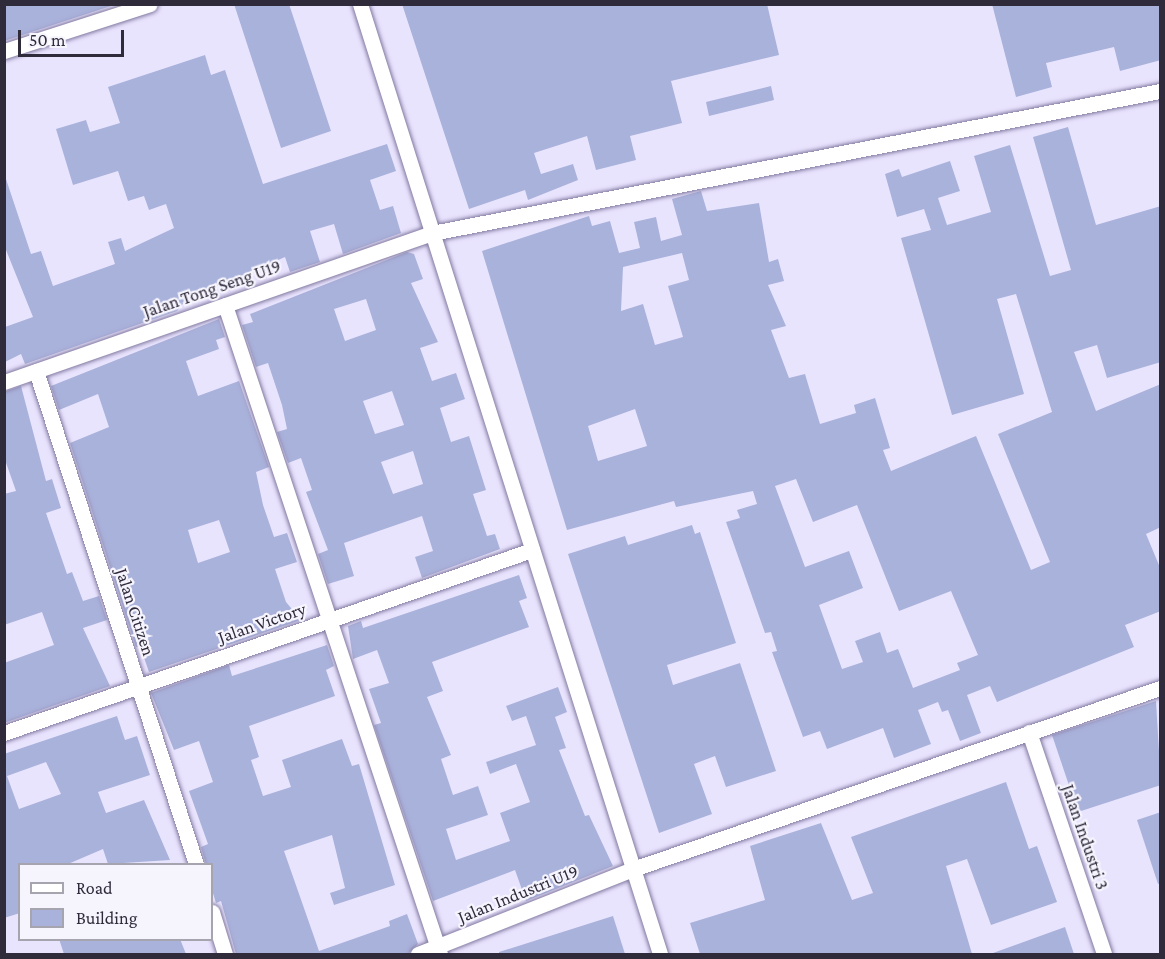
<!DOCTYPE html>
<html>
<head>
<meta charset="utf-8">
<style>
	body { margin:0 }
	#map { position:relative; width:1165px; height:959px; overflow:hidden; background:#e9e4fe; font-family:"Crimson Pro",serif }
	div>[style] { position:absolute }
	.building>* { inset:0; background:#a9b2db }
	.roads { filter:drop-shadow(0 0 2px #8279a0) drop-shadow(0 0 2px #8279a0) }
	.minor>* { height:15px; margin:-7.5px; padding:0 7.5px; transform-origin:7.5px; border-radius:7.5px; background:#fff }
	span { translate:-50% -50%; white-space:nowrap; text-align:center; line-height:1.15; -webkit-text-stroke:4.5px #f6f4fd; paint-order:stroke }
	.street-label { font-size:18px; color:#2f2b3b }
	.frame { position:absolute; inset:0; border:6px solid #2f2b3b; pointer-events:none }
	.legend { position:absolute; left:18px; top:863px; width:195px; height:78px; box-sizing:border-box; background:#f6f4fd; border:2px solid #a6a4af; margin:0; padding:8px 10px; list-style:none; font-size:18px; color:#2f2b3b }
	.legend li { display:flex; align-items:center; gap:12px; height:30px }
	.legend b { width:30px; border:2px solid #a6a4af }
	.scale { position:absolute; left:18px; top:30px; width:106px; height:27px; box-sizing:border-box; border:3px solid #2f2b3b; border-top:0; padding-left:8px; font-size:18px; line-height:21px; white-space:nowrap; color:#2f2b3b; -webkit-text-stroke:4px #f6f4fd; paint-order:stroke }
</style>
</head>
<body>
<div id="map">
	<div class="building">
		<div style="clip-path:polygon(4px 4px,114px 4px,114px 5px,4px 41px)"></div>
		<div style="clip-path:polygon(234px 4px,289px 4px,331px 131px,281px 148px)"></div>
		<div style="clip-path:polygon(402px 4px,767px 4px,779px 55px,671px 81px,682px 123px,630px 136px,636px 160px,596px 170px,587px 136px,534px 153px,541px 174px,573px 164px,578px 180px,528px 200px,525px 190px,469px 209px)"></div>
		<div style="clip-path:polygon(992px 4px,1161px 4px,1161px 60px,1120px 71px,1114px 47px,1046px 63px,1052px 87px,1016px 97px)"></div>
		<div style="clip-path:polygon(205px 55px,211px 75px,225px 70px,263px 184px,387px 144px,396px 171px,370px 180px,380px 210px,393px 206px,401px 233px,343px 254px,334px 224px,310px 231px,320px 262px,290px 272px,285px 257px,186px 300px,177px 311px,25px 364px,21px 354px,5px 362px,5px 327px,33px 317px,4px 245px,4px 173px,31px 254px,41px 251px,53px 286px,115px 264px,108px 242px,121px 238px,125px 251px,174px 228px,166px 204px,149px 210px,144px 196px,128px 201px,118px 171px,73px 185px,56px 129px,86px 120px,90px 132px,120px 123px,108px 87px)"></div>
		<div style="clip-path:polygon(771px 86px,774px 100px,709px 116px,706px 102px)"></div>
		<div style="clip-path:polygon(evenodd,1068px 127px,1096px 225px,1161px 206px,1161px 362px,1107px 378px,1097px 345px,1074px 352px,1096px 411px,1161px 384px,1161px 527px,1146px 534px,1161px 570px,1161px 611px,1125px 625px,1134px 647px,997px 702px,990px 686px,967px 695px,981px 733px,960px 741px,948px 710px,942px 712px,938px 702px,918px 710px,931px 744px,894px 758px,883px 728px,827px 749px,820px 731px,803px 737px,772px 652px,777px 651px,771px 632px,765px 633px,726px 522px,740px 518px,737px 510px,757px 504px,753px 491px,676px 507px,674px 501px,567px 530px,482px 251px,589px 216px,592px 226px,610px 221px,619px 253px,640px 248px,634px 222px,656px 217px,661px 241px,682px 235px,672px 199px,701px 191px,707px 211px,759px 203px,769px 262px,778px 259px,784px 281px,768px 285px,786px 326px,771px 330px,789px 378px,805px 374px,820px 424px,856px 413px,854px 405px,875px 398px,890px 448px,883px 450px,891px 471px,976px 436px,1031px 570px,1050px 562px,998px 434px,1052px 412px,1016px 294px,997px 299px,1024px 394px,952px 415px,901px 238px,931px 230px,924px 209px,897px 217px,885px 174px,899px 169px,902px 177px,950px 161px,960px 191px,938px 198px,947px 225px,991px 212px,974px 156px,1010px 145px,1050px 276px,1071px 270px,1033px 137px,1068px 127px,682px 253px,689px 280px,668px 286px,683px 337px,655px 345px,643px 304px,621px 311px,623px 267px,682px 253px,1068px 127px,635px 409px,647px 446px,598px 461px,588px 426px,635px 409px,1068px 127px,796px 479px,813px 522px,857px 505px,899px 611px,951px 591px,978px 655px,957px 663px,960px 670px,913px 688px,898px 649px,887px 653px,880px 632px,855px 641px,863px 662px,842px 669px,819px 605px,863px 588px,849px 551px,805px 567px,775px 486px,796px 479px)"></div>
		<div style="clip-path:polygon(evenodd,407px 252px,414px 254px,423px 279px,411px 283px,438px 342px,420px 348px,432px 381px,456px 373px,465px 399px,440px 408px,451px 442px,469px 436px,486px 490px,473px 494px,487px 536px,495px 534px,500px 549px,422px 578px,415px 557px,433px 551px,422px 516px,344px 543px,354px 576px,328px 584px,318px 554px,328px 550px,306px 492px,312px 490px,301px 458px,288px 463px,277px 432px,287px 429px,282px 405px,268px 363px,256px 367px,242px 325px,253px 322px,250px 314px,407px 252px,366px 299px,376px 330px,345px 341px,334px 309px,366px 299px,407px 252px,392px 391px,404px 425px,375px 434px,363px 401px,392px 391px,407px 252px,413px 451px,423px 484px,393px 494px,381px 462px,413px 451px)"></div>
		<div style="clip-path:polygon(evenodd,219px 319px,225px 337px,216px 340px,219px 349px,186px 361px,198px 396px,239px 381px,269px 467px,256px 472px,263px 505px,274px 537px,287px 533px,297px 562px,275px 569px,286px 602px,301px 620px,149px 672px,140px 646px,136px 647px,70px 443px,109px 427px,98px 394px,59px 410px,51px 386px,219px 319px,219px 520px,230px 552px,198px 563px,188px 530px,219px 520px)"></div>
		<div style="clip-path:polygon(21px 386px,46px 481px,52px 479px,61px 508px,46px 513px,67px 574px,72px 572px,83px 601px,99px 596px,107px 620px,83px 628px,110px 686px,4px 723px,4px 663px,54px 645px,42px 612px,4px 625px,4px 494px,16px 491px,4px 457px,4px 392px)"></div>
		<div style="clip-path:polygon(692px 525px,695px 534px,700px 532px,736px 643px,667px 665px,673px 685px,740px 663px,776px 771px,726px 787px,715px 756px,694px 764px,712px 814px,659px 833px,568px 554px,625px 536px,628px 545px)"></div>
		<div style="clip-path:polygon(519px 575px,527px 598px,519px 601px,529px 627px,432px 662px,443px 691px,427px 697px,451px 755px,441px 759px,453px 795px,478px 786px,488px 815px,446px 829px,456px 860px,510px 841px,500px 813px,530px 802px,516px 764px,490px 774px,486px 762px,536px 745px,526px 716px,512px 721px,506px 706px,558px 687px,567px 712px,555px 717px,566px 748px,559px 750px,585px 816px,589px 815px,613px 866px,526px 901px,515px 870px,433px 901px,374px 725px,381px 723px,369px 689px,389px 683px,377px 650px,353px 659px,348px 626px,361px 621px,363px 628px)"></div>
		<div style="clip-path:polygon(327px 645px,334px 666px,326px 670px,335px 696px,249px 726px,259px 757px,251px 760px,263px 796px,291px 787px,282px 760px,342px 739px,352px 766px,359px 764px,395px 885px,334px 905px,330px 893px,345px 888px,332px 835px,284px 851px,319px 951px,390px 926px,389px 921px,407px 914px,418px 944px,408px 954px,236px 954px,221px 901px,216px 903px,212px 890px,212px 864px,206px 864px,201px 847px,208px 844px,189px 791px,213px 782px,199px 741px,174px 750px,151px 693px,229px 665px,232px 676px)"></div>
		<div style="clip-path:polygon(1156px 701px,1161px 785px,1078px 812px,1052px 735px)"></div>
		<div style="clip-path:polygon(evenodd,117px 716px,125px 740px,137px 736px,150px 775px,98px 792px,106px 813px,144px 800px,170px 860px,108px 864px,103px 849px,68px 864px,20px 864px,20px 913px,4px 918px,4px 754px,117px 716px,46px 762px,61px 794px,19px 809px,7px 776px,46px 762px)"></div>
		<div style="clip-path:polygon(1006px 782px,1029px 849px,1037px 846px,1057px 902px,991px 925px,967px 859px,946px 866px,972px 954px,700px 954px,690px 923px,765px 900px,750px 846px,821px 823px,852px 900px,873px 893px,851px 837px)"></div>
		<div style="clip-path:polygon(1161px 812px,1161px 883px,1158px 884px,1137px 820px)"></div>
		<div style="clip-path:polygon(613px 916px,625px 954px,499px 954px,499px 952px)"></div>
		<div style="clip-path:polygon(1065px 927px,1074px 954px,993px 954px,993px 953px)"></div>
		<div style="clip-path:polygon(59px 939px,180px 939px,186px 954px,64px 954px)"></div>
	</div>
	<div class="roads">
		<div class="minor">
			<div style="left:360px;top:4px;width:996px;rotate:72.47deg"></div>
			<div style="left:4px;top:51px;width:153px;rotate:-17.8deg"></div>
			<div style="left:225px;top:305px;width:684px;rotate:71.67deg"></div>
			<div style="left:36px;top:371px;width:518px;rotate:72.02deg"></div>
			<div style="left:4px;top:382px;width:453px;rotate:-19.2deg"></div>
			<div style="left:432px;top:233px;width:742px;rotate:-11.04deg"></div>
			<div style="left:1029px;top:732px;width:234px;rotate:71.3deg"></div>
			<div style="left:4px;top:733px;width:559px;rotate:-19.12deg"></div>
			<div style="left:212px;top:912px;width:44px;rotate:72.8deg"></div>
			<div style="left:418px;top:954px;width:231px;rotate:-21.6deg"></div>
			<div style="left:633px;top:869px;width:557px;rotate:-18.96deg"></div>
		</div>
	</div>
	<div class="street-label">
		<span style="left:212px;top:289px;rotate:-19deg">Jalan Tong Seng U19</span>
		<span style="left:135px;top:612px;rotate:72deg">Jalan Citizen</span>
		<span style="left:262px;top:623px;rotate:-19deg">Jalan Victory</span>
		<span style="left:1085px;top:837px;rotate:71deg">Jalan Industri 3</span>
		<span style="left:518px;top:894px;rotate:-22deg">Jalan Industri U19</span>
	</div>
	<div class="frame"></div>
	<ul class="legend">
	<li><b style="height:8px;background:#fff"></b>Road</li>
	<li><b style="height:16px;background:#a9b2db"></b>Building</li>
	</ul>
	<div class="scale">50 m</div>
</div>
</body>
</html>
